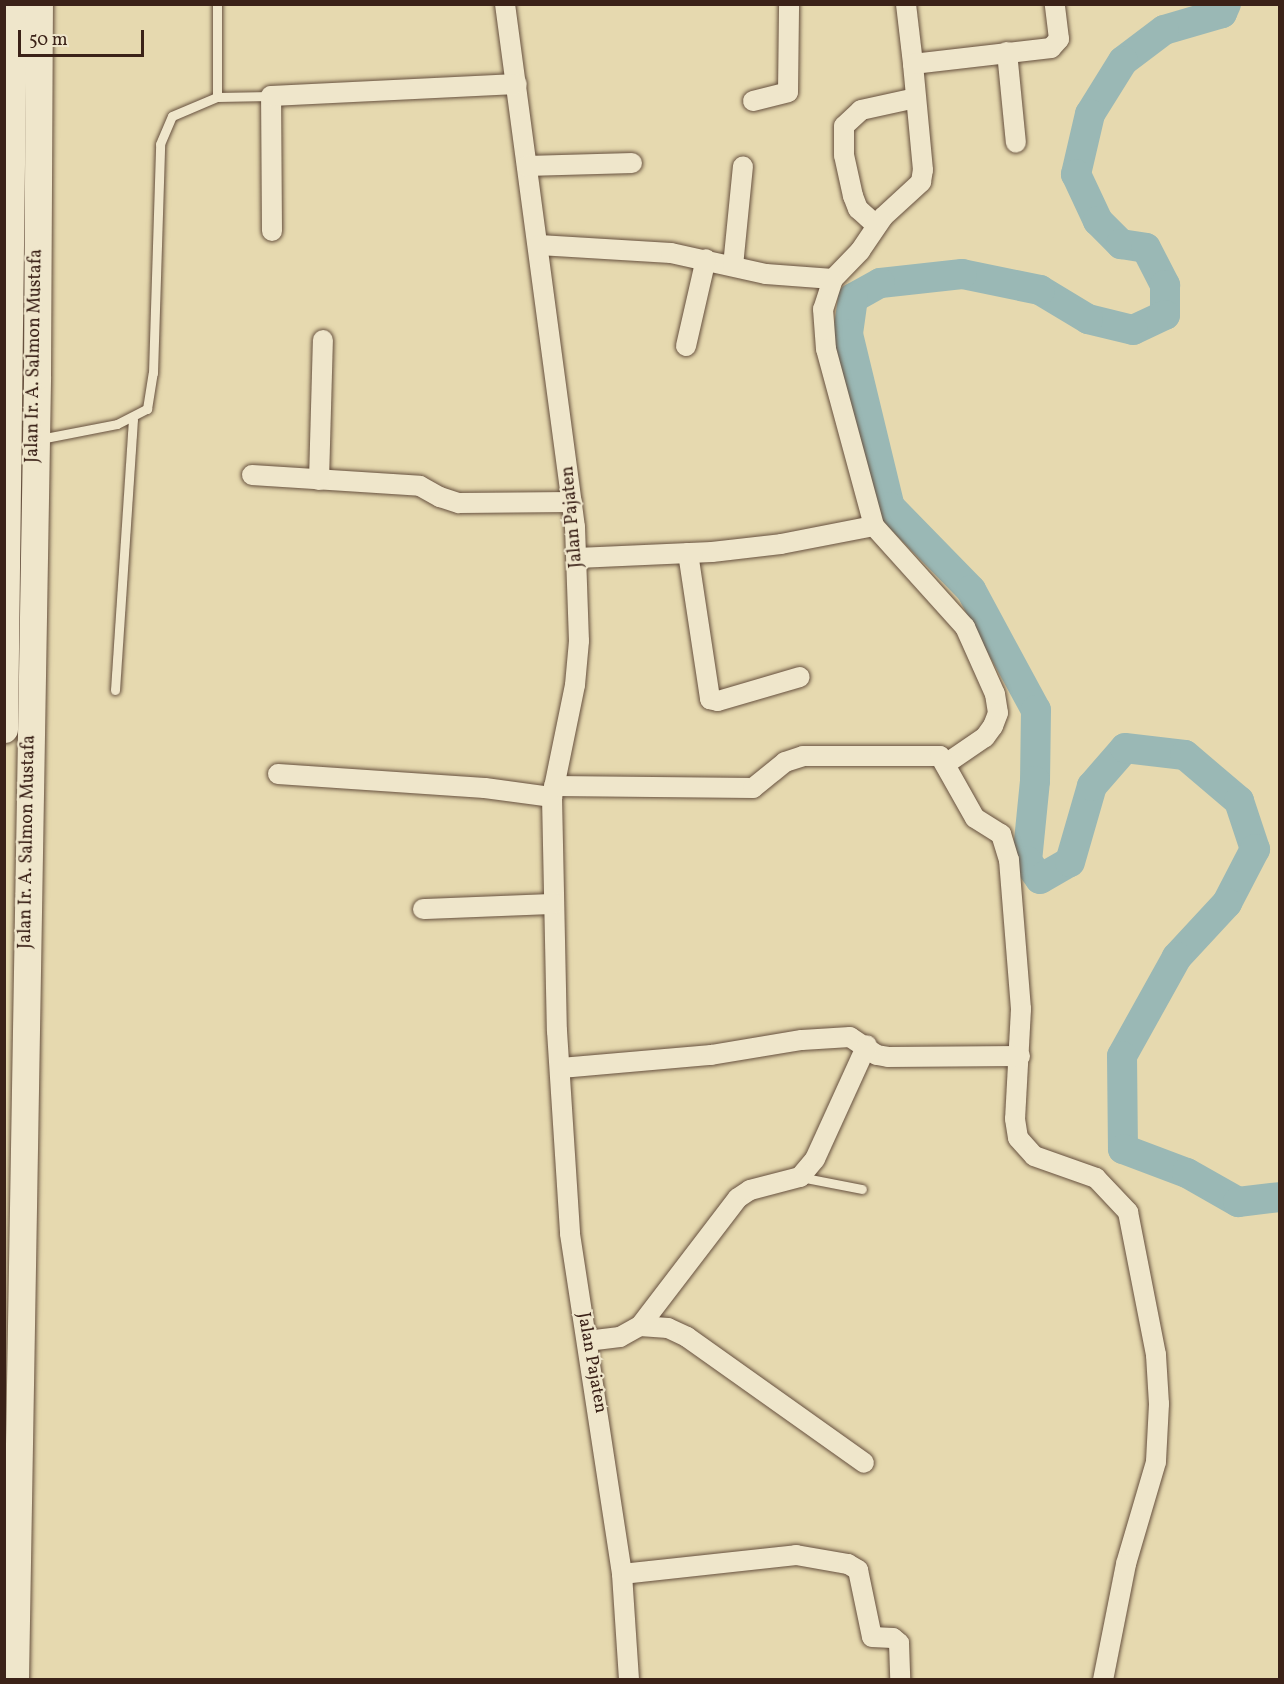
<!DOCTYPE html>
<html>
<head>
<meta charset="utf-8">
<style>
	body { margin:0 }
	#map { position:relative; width:1284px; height:1684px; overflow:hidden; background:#e6d9af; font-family:Vollkorn,serif }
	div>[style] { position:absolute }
	.river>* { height:30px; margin:-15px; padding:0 15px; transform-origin:15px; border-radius:15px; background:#9ab8b5 }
	.roads { filter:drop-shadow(0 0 2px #66503e) drop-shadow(0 0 2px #66503e) }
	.lane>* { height:9px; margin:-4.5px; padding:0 4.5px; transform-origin:4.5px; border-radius:4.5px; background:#efe6cb }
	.street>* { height:20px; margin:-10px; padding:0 10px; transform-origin:10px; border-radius:10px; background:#efe6cb }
	.secondary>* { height:27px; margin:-13.5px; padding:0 13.5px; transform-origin:13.5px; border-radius:13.5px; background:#efe6cb }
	span { translate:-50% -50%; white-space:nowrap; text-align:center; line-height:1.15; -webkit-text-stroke:4.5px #efe6cb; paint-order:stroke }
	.street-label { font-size:18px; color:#3b2218 }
	.frame { position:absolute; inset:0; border:6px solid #3b2218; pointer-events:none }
	.scale { position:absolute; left:18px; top:30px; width:126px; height:27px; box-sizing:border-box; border:3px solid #3b2218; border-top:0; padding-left:8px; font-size:18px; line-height:21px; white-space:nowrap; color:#3b2218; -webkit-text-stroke:4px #efe6cb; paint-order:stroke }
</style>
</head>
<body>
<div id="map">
	<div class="river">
		<div style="left:1226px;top:4px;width:10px;rotate:114deg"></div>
		<div style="left:1222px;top:13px;width:60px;rotate:163.7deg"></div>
		<div style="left:1164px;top:30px;width:51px;rotate:142.9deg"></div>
		<div style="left:1123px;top:61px;width:62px;rotate:121.9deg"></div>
		<div style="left:1090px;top:114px;width:62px;rotate:103.1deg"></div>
		<div style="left:1076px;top:174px;width:52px;rotate:64.9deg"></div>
		<div style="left:1098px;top:221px;width:33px;rotate:45deg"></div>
		<div style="left:1121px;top:244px;width:25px;rotate:9deg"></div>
		<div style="left:1146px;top:248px;width:42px;rotate:62.8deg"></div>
		<div style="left:1165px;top:285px;width:30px;rotate:90deg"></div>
		<div style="left:1165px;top:315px;width:35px;rotate:155deg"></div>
		<div style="left:1133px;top:330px;width:46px;rotate:-166.3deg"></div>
		<div style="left:1088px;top:319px;width:56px;rotate:-148.9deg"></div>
		<div style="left:1040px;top:290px;width:80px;rotate:-168.4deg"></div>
		<div style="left:962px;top:274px;width:82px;rotate:173.7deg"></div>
		<div style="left:880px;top:283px;width:31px;rotate:151deg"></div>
		<div style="left:853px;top:298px;width:36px;rotate:98deg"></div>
		<div style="left:848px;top:334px;width:178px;rotate:76.4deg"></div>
		<div style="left:890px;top:507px;width:116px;rotate:45.7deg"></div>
		<div style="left:971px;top:590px;width:136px;rotate:61.6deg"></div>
		<div style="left:1036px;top:710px;width:71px;rotate:90.8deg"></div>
		<div style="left:1035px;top:781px;width:80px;rotate:95.7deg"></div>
		<div style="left:1027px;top:861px;width:22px;rotate:54deg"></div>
		<div style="left:1040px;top:879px;width:34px;rotate:-30deg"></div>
		<div style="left:1070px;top:862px;width:79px;rotate:-73.9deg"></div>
		<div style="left:1092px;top:786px;width:50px;rotate:-49deg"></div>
		<div style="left:1125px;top:748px;width:60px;rotate:6.7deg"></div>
		<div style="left:1185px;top:755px;width:71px;rotate:40.4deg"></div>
		<div style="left:1239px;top:801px;width:51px;rotate:71.6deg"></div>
		<div style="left:1255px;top:849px;width:61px;rotate:117.4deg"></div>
		<div style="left:1227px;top:903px;width:74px;rotate:132.8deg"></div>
		<div style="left:1177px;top:957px;width:113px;rotate:119.1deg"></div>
		<div style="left:1122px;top:1056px;width:93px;rotate:89.4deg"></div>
		<div style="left:1123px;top:1149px;width:68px;rotate:20.6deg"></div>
		<div style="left:1187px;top:1173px;width:59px;rotate:29.6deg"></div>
		<div style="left:1238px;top:1202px;width:42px;rotate:-6.8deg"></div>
	</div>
	<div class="roads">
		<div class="lane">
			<div style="left:217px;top:97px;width:54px;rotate:-1.1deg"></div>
			<div style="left:40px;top:439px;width:78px;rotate:-11deg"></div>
			<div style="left:117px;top:424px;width:34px;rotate:-27deg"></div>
			<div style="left:147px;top:409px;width:36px;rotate:-81deg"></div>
			<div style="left:153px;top:373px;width:229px;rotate:-88.2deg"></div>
			<div style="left:160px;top:144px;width:30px;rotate:-67deg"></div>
			<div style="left:172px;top:116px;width:49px;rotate:-22.9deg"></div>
			<div style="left:217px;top:97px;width:93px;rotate:-90deg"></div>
			<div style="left:115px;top:690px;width:271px;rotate:-86.2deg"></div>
			<div style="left:800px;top:1177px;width:63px;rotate:11deg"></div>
		</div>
		<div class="street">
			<div style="left:505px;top:4px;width:528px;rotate:82.38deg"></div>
			<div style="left:575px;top:527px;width:114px;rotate:88deg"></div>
			<div style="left:579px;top:641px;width:44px;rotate:95.2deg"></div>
			<div style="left:575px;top:685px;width:114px;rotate:101.6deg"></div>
			<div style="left:552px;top:797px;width:234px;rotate:88.8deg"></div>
			<div style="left:557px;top:1031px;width:203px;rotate:86.3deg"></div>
			<div style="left:570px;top:1234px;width:344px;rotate:81.3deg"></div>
			<div style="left:622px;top:1574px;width:106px;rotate:86.2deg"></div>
			<div style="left:906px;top:4px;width:60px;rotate:83.3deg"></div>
			<div style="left:1007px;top:52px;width:91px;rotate:84.4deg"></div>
			<div style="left:753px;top:101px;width:36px;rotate:-14deg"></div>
			<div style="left:788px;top:92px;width:88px;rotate:-89.3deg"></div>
			<div style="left:527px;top:166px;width:105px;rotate:-1.6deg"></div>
			<div style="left:876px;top:225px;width:24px;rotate:-138deg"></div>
			<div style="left:858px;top:209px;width:14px;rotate:-111deg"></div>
			<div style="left:853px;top:196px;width:42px;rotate:-102.4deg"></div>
			<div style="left:844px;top:155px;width:29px;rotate:-90deg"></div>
			<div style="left:844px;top:126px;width:23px;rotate:-43deg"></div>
			<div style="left:861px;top:110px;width:56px;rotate:-12.3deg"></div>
			<div style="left:272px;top:231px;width:135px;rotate:-90.4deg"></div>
			<div style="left:271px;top:96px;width:246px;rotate:-2.8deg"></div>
			<div style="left:539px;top:245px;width:132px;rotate:3.5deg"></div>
			<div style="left:671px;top:253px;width:97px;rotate:12.5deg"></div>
			<div style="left:766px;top:274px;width:67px;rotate:4.3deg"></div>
			<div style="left:833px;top:279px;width:39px;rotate:-46deg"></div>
			<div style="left:860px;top:251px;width:41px;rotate:-55.9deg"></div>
			<div style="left:883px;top:217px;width:52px;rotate:-42.6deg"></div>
			<div style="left:921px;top:182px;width:12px;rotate:-81deg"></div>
			<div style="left:923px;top:170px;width:106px;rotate:-95.4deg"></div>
			<div style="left:913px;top:64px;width:139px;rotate:-6.6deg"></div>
			<div style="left:1051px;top:48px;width:12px;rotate:-48deg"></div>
			<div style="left:1059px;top:39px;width:35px;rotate:-97deg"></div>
			<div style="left:733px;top:266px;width:100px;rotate:-84.3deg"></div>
			<div style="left:833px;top:279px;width:32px;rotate:108deg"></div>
			<div style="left:823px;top:309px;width:40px;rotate:85.7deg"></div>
			<div style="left:826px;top:349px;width:183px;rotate:74.8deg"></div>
			<div style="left:874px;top:526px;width:136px;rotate:48deg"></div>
			<div style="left:965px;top:627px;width:73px;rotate:65.9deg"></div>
			<div style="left:995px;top:694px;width:19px;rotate:81deg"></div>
			<div style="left:998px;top:713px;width:14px;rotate:111deg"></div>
			<div style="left:993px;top:726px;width:14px;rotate:126deg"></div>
			<div style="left:985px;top:737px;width:46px;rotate:145.6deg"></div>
			<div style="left:686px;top:346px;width:89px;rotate:-77.1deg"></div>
			<div style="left:252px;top:475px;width:168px;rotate:3.7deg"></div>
			<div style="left:420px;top:486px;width:23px;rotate:29deg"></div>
			<div style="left:440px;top:497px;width:20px;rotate:18deg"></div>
			<div style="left:459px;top:503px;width:113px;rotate:-0.5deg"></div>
			<div style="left:319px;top:480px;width:140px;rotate:-88.4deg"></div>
			<div style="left:688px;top:553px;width:148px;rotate:81.4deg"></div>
			<div style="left:710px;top:699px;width:8px;rotate:14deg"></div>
			<div style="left:718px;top:701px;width:85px;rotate:-16.3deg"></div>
			<div style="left:577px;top:558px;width:135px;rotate:-2.5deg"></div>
			<div style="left:712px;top:552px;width:69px;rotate:-6.6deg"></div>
			<div style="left:781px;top:544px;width:95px;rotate:-11deg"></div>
			<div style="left:278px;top:774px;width:207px;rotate:3.9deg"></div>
			<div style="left:485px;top:788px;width:68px;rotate:7.7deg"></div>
			<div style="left:554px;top:786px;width:199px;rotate:0.6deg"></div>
			<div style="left:753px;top:788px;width:41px;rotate:-39.1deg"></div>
			<div style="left:785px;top:762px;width:19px;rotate:-18deg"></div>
			<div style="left:803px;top:756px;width:137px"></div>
			<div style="left:940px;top:756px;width:71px;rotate:60.6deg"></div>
			<div style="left:975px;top:818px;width:31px;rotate:32deg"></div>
			<div style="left:1001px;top:834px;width:27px;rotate:73deg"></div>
			<div style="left:1009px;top:860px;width:149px;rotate:85.4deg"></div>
			<div style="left:1021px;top:1009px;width:110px;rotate:93.1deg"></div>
			<div style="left:1015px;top:1119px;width:19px;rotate:81deg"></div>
			<div style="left:1018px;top:1138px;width:24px;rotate:48deg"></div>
			<div style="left:1034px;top:1156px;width:66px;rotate:19.5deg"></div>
			<div style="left:1096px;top:1178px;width:47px;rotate:46.7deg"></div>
			<div style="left:1128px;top:1212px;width:146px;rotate:78.9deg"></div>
			<div style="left:1156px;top:1355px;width:49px;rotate:86.5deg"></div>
			<div style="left:1159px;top:1404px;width:58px;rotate:93deg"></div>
			<div style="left:1156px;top:1462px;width:106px;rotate:106.4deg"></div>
			<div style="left:1126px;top:1564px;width:118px;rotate:101.2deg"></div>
			<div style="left:423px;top:909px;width:131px;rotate:-2.2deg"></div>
			<div style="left:561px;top:1068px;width:151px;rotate:-5deg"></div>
			<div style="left:711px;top:1055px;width:92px;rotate:-9.4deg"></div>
			<div style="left:802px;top:1040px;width:48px;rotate:-3.6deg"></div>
			<div style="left:850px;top:1037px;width:32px;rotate:34deg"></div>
			<div style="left:877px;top:1055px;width:11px;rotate:10deg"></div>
			<div style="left:888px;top:1057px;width:132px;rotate:-0.4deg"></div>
			<div style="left:640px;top:1326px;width:28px;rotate:4deg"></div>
			<div style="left:668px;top:1328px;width:21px;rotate:25deg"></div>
			<div style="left:687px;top:1337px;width:217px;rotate:35.4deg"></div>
			<div style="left:587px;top:1341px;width:33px;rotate:-7deg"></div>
			<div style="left:620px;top:1337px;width:23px;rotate:-29deg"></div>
			<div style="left:640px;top:1326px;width:161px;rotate:-52.6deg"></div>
			<div style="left:738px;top:1198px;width:14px;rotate:-34deg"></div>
			<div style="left:750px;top:1190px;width:52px;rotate:-14.6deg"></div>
			<div style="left:800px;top:1177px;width:23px;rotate:-50deg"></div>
			<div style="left:815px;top:1159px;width:125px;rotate:-65.5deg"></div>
			<div style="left:622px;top:1574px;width:175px;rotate:-6.2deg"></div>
			<div style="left:796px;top:1555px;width:53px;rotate:9.8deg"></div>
			<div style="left:848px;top:1564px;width:12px;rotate:31deg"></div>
			<div style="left:858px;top:1570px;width:68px;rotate:78.2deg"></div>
			<div style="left:872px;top:1637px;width:21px;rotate:3deg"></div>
			<div style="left:893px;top:1638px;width:8px;rotate:40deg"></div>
			<div style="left:899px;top:1643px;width:37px;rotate:88deg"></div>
		</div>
		<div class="secondary">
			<div style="left:4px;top:729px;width:725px;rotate:-89.29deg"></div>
			<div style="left:15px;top:1680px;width:1304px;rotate:-89.03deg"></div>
			<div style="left:37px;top:376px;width:372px;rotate:-89.7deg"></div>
		</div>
	</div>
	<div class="street-label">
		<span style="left:35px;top:356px;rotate:-89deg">Jalan Ir. A. Salmon Mustafa</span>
		<span style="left:573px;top:517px;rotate:-95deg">Jalan Pajaten</span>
		<span style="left:28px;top:842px;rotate:-89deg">Jalan Ir. A. Salmon Mustafa</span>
		<span style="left:591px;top:1363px;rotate:80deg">Jalan Pajaten</span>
	</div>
	<div class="frame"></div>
	<div class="scale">50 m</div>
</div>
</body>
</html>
